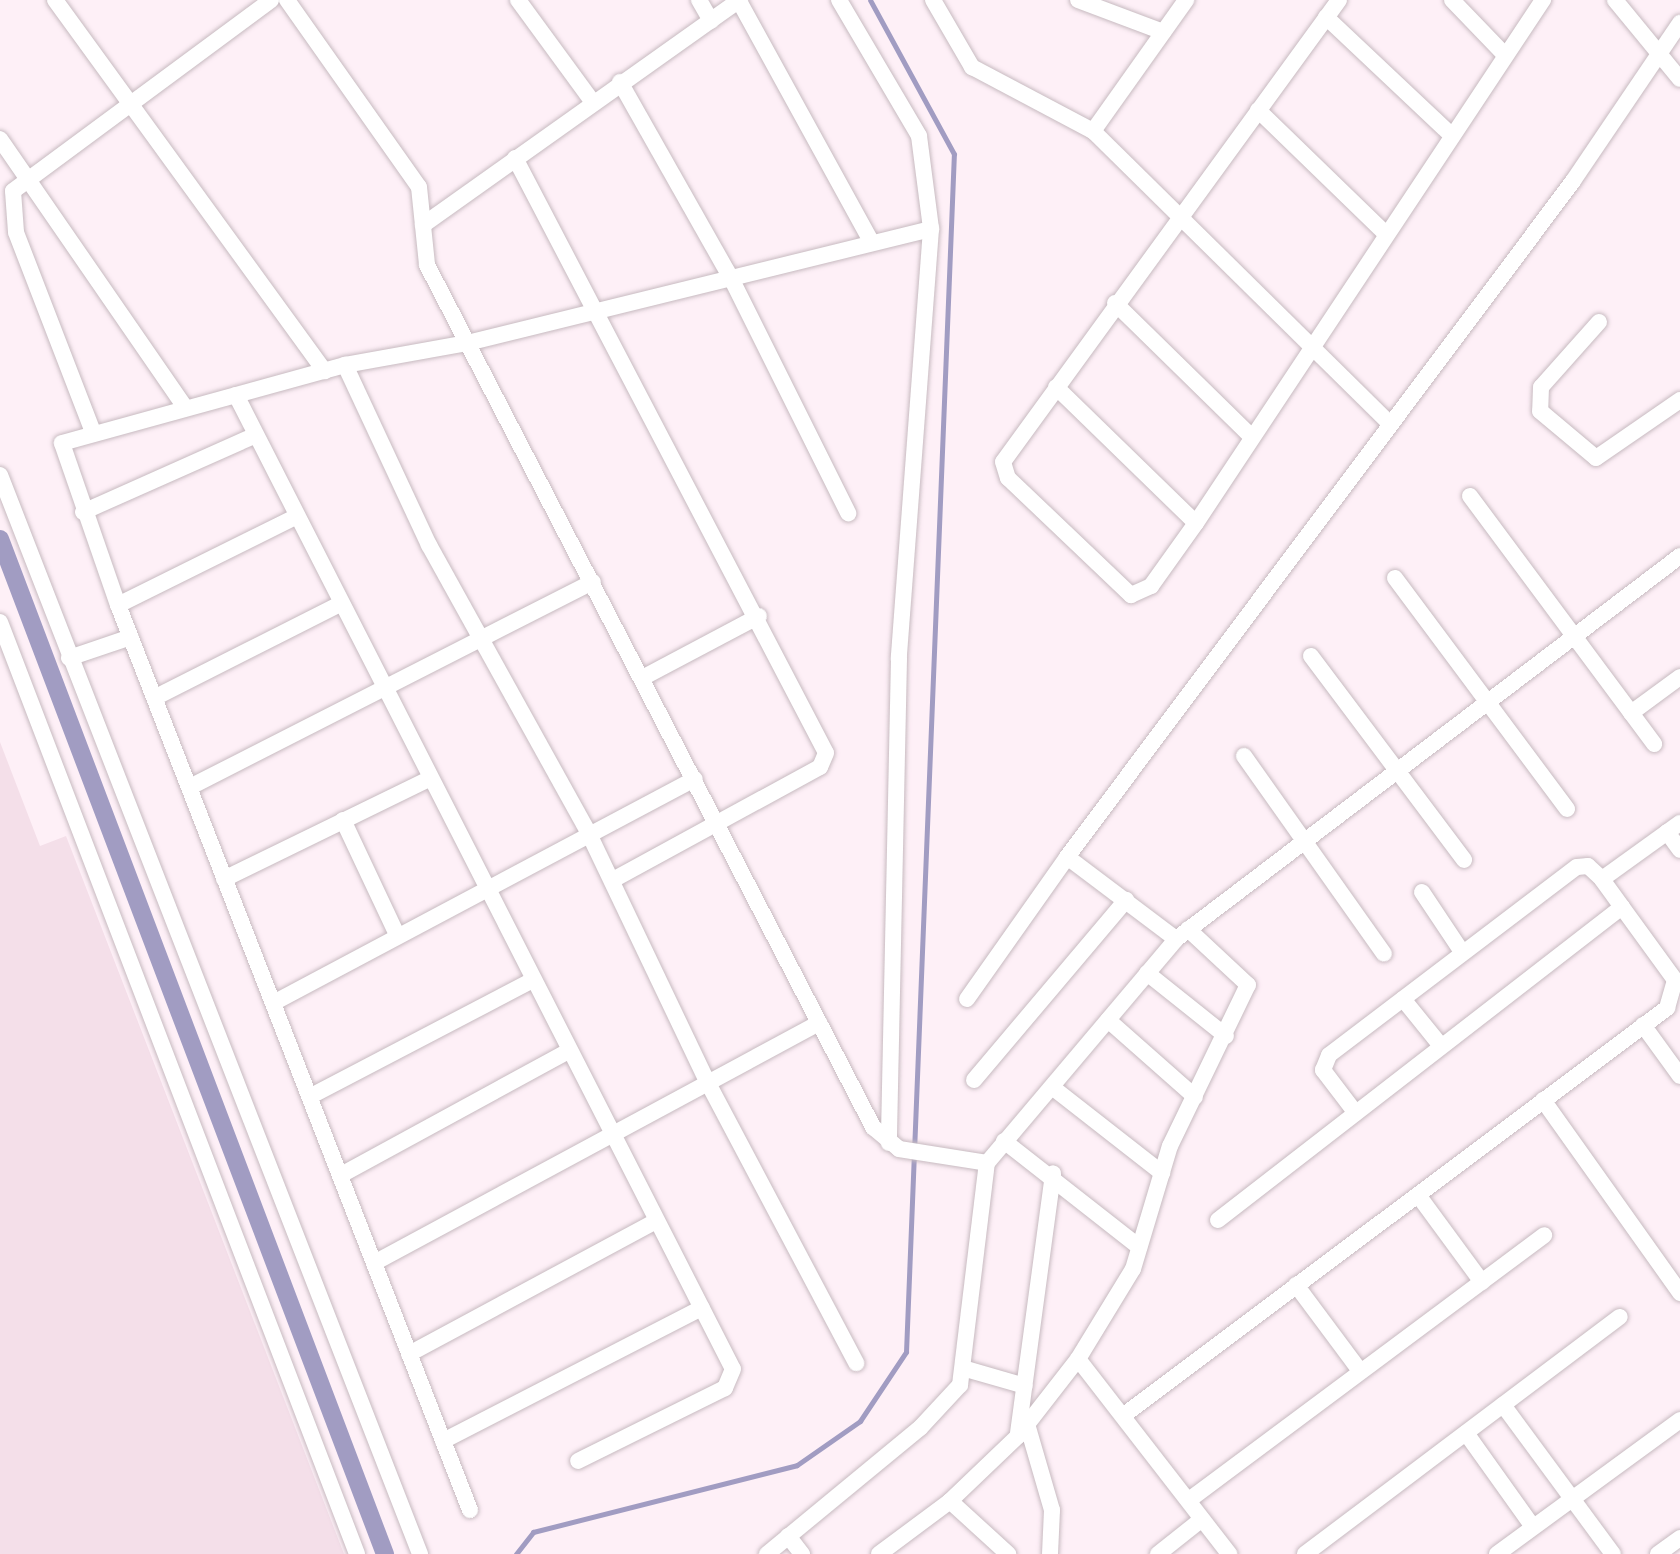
<!DOCTYPE html>
<html>
<head>
<meta charset="utf-8">
<style>
	body { margin:0 }
	#map { position:relative; width:1680px; height:1554px; overflow:hidden; background:#fef0f7; font-family:Karla,sans-serif }
	div>[style] { position:absolute }
	.built>* { inset:0; background:#f4dfe9 }
	.stream>* { height:5px; margin:-2.5px; padding:0 2.5px; transform-origin:2.5px; border-radius:2.5px; background:#a19cc2 }
	.canal>* { height:18px; margin:-9px; padding:0 9px; transform-origin:9px; border-radius:9px; background:#a19cc2 }
	.roads { filter:drop-shadow(0 0 2px #c7bac0) drop-shadow(0 0 2px #c7bac0) }
	.street>* { height:16px; margin:-8px; padding:0 8px; transform-origin:8px; border-radius:8px; background:#fff }
	span { translate:-50% -50%; white-space:nowrap; text-align:center; line-height:1.15; -webkit-text-stroke:7px #fef0f7; paint-order:stroke }
</style>
</head>
<body>
<div id="map">
	<div class="built">
		<div style="clip-path:polygon(0 742px,40px 846px,66px 836px,344px 1554px,0 1554px)"></div>
	</div>
	<div class="stream">
		<div style="left:516px;top:1554px;width:28px;rotate:-52deg"></div>
		<div style="left:533px;top:1532px;width:272px;rotate:-14.2deg"></div>
		<div style="left:797px;top:1465px;width:77px;rotate:-34.9deg"></div>
		<div style="left:860px;top:1421px;width:83px;rotate:-56.3deg"></div>
		<div style="left:906px;top:1352px;width:1199px;rotate:-87.71deg"></div>
		<div style="left:954px;top:154px;width:175px;rotate:-118.6deg"></div>
	</div>
	<div class="canal">
		<div style="left:0;top:539px;width:1086px;rotate:69.23deg"></div>
	</div>
	<div class="roads">
		<div class="street">
			<div style="left:55px;top:0;width:459px;rotate:54deg"></div>
			<div style="left:287px;top:0;width:229px;rotate:54.8deg"></div>
			<div style="left:419px;top:187px;width:78px;rotate:84.1deg"></div>
			<div style="left:427px;top:265px;width:971px;rotate:62.64deg"></div>
			<div style="left:873px;top:1127px;width:34px;rotate:40deg"></div>
			<div style="left:899px;top:1149px;width:89px;rotate:9deg"></div>
			<div style="left:518px;top:0;width:125px;rotate:53.8deg"></div>
			<div style="left:699px;top:0;width:24px;rotate:60deg"></div>
			<div style="left:839px;top:0;width:158px;rotate:59.5deg"></div>
			<div style="left:919px;top:136px;width:94px;rotate:82.6deg"></div>
			<div style="left:931px;top:229px;width:430px;rotate:94.3deg"></div>
			<div style="left:899px;top:658px;width:485px;rotate:91.2deg"></div>
			<div style="left:933px;top:0;width:78px;rotate:59.8deg"></div>
			<div style="left:972px;top:67px;width:137px;rotate:27.9deg"></div>
			<div style="left:1093px;top:131px;width:417px;rotate:44.6deg"></div>
			<div style="left:1078px;top:0;width:91px;rotate:20.6deg"></div>
			<div style="left:1339px;top:0;width:571px;rotate:126.03deg"></div>
			<div style="left:1003px;top:462px;width:17px;rotate:73deg"></div>
			<div style="left:1008px;top:478px;width:170px;rotate:43.6deg"></div>
			<div style="left:1131px;top:595px;width:22px;rotate:-24deg"></div>
			<div style="left:1151px;top:586px;width:77px;rotate:-54.5deg"></div>
			<div style="left:1196px;top:523px;width:628px;rotate:-56.44deg"></div>
			<div style="left:1452px;top:0;width:76px;rotate:46.1deg"></div>
			<div style="left:1615px;top:0;width:102px;rotate:50.6deg"></div>
			<div style="left:739px;top:1px;width:276px;rotate:61.2deg"></div>
			<div style="left:1326px;top:17px;width:172px;rotate:43.3deg"></div>
			<div style="left:620px;top:82px;width:225px;rotate:60.5deg"></div>
			<div style="left:731px;top:278px;width:263px;rotate:63.5deg"></div>
			<div style="left:1258px;top:110px;width:177px;rotate:44.1deg"></div>
			<div style="left:1093px;top:131px;width:161px;rotate:-54.6deg"></div>
			<div style="left:0;top:139px;width:326px;rotate:55.4deg"></div>
			<div style="left:515px;top:158px;width:671px;rotate:62.4deg"></div>
			<div style="left:826px;top:753px;width:15px;rotate:113deg"></div>
			<div style="left:820px;top:767px;width:236px;rotate:151.4deg"></div>
			<div style="left:423px;top:225px;width:389px;rotate:-35.4deg"></div>
			<div style="left:1115px;top:303px;width:190px;rotate:44.4deg"></div>
			<div style="left:1599px;top:322px;width:87px;rotate:131.7deg"></div>
			<div style="left:1541px;top:387px;width:24px;rotate:92deg"></div>
			<div style="left:1540px;top:411px;width:73px;rotate:40deg"></div>
			<div style="left:1596px;top:458px;width:102px;rotate:-34.6deg"></div>
			<div style="left:345px;top:365px;width:199px;rotate:65deg"></div>
			<div style="left:429px;top:545px;width:333px;rotate:61deg"></div>
			<div style="left:590px;top:836px;width:274px;rotate:64.5deg"></div>
			<div style="left:708px;top:1083px;width:317px;rotate:62.1deg"></div>
			<div style="left:1056px;top:387px;width:195px;rotate:44.2deg"></div>
			<div style="left:236px;top:395px;width:1093px;rotate:62.97deg"></div>
			<div style="left:733px;top:1369px;width:21px;rotate:113deg"></div>
			<div style="left:725px;top:1388px;width:164px;rotate:153.6deg"></div>
			<div style="left:93px;top:432px;width:214px;rotate:-111.1deg"></div>
			<div style="left:16px;top:232px;width:41px;rotate:-94.2deg"></div>
			<div style="left:13px;top:191px;width:321px;rotate:-36.5deg"></div>
			<div style="left:0;top:475px;width:1158px;rotate:68.73deg"></div>
			<div style="left:1470px;top:496px;width:309px;rotate:53.4deg"></div>
			<div style="left:83px;top:512px;width:189px;rotate:-24deg"></div>
			<div style="left:1395px;top:578px;width:288px;rotate:53.3deg"></div>
			<div style="left:118px;top:605px;width:200px;rotate:-26.4deg"></div>
			<div style="left:0;top:622px;width:998px;rotate:69.04deg"></div>
			<div style="left:1311px;top:656px;width:255px;rotate:53.1deg"></div>
			<div style="left:69px;top:658px;width:65px;rotate:-18.7deg"></div>
			<div style="left:644px;top:677px;width:130px;rotate:-27.9deg"></div>
			<div style="left:158px;top:696px;width:202px;rotate:-26.8deg"></div>
			<div style="left:1631px;top:713px;width:61px;rotate:-36.3deg"></div>
			<div style="left:1244px;top:756px;width:242px;rotate:54.7deg"></div>
			<div style="left:190px;top:787px;width:452px;rotate:-27deg"></div>
			<div style="left:343px;top:820px;width:127px;rotate:64.8deg"></div>
			<div style="left:1667px;top:832px;width:22px;rotate:54deg"></div>
			<div style="left:224px;top:879px;width:226px;rotate:-26deg"></div>
			<div style="left:1422px;top:892px;width:72px;rotate:56.3deg"></div>
			<div style="left:1176px;top:939px;width:136px;rotate:-143deg"></div>
			<div style="left:1067px;top:857px;width:844px;rotate:-53.18deg"></div>
			<div style="left:1573px;top:181px;width:191px;rotate:-55.9deg"></div>
			<div style="left:1147px;top:973px;width:101px;rotate:38.6deg"></div>
			<div style="left:967px;top:999px;width:174px;rotate:-54.8deg"></div>
			<div style="left:1403px;top:999px;width:60px;rotate:51deg"></div>
			<div style="left:277px;top:1001px;width:473px;rotate:-28deg"></div>
			<div style="left:1108px;top:1020px;width:116px;rotate:41.5deg"></div>
			<div style="left:1643px;top:1025px;width:63px;rotate:54deg"></div>
			<div style="left:974px;top:1080px;width:236px;rotate:-49.8deg"></div>
			<div style="left:1052px;top:1087px;width:140px;rotate:38deg"></div>
			<div style="left:311px;top:1096px;width:246px;rotate:-27.6deg"></div>
			<div style="left:1543px;top:1100px;width:237px;rotate:54.6deg"></div>
			<div style="left:1355px;top:1112px;width:53px;rotate:-127.3deg"></div>
			<div style="left:1323px;top:1070px;width:16px;rotate:-68deg"></div>
			<div style="left:1329px;top:1055px;width:311px;rotate:-37.2deg"></div>
			<div style="left:1577px;top:867px;width:11px;rotate:-5deg"></div>
			<div style="left:1588px;top:866px;width:19px;rotate:43deg"></div>
			<div style="left:1004px;top:1141px;width:172px;rotate:38.1deg"></div>
			<div style="left:341px;top:1175px;width:257px;rotate:-28.6deg"></div>
			<div style="left:1418px;top:1195px;width:108px;rotate:53.7deg"></div>
			<div style="left:1218px;top:1220px;width:511px;rotate:-37.77deg"></div>
			<div style="left:1622px;top:907px;width:34px;rotate:-126deg"></div>
			<div style="left:1602px;top:879px;width:96px;rotate:-35.7deg"></div>
			<div style="left:374px;top:1263px;width:506px;rotate:-28.34deg"></div>
			<div style="left:1296px;top:1285px;width:107px;rotate:53.3deg"></div>
			<div style="left:409px;top:1354px;width:278px;rotate:-28.3deg"></div>
			<div style="left:1078px;top:1359px;width:247px;rotate:52.2deg"></div>
			<div style="left:966px;top:1369px;width:61px;rotate:16.1deg"></div>
			<div style="left:1503px;top:1405px;width:185px;rotate:53.6deg"></div>
			<div style="left:1124px;top:1415px;width:679px;rotate:-36.85deg"></div>
			<div style="left:1667px;top:1008px;width:29px;rotate:-74deg"></div>
			<div style="left:1675px;top:980px;width:90px;rotate:-126deg"></div>
			<div style="left:1027px;top:1424px;width:90px;rotate:73.8deg"></div>
			<div style="left:1052px;top:1510px;width:44px;rotate:92.6deg"></div>
			<div style="left:1018px;top:1433px;width:262px;rotate:-82.3deg"></div>
			<div style="left:1466px;top:1433px;width:115px;rotate:54.5deg"></div>
			<div style="left:443px;top:1441px;width:291px;rotate:-27.2deg"></div>
			<div style="left:1189px;top:1500px;width:443px;rotate:-36.7deg"></div>
			<div style="left:950px;top:1501px;width:79px;rotate:42.4deg"></div>
			<div style="left:470px;top:1510px;width:971px;rotate:-111.25deg"></div>
			<div style="left:118px;top:605px;width:171px;rotate:-109.1deg"></div>
			<div style="left:62px;top:443px;width:294px;rotate:-15.4deg"></div>
			<div style="left:345px;top:365px;width:124px;rotate:-10.2deg"></div>
			<div style="left:467px;top:343px;width:478px;rotate:-13.8deg"></div>
			<div style="left:788px;top:1536px;width:23px;rotate:52deg"></div>
			<div style="left:767px;top:1554px;width:198px;rotate:-39.5deg"></div>
			<div style="left:920px;top:1428px;width:59px;rotate:-47.1deg"></div>
			<div style="left:960px;top:1385px;width:224px;rotate:-83.1deg"></div>
			<div style="left:987px;top:1163px;width:293px;rotate:-49.8deg"></div>
			<div style="left:1176px;top:939px;width:633px;rotate:-37.23deg"></div>
			<div style="left:879px;top:1554px;width:89px;rotate:-36.7deg"></div>
			<div style="left:950px;top:1501px;width:94px;rotate:-43.7deg"></div>
			<div style="left:1018px;top:1436px;width:98px;rotate:-52.1deg"></div>
			<div style="left:1078px;top:1359px;width:105px;rotate:-58.6deg"></div>
			<div style="left:1133px;top:1269px;width:128px;rotate:-73.3deg"></div>
			<div style="left:1170px;top:1146px;width:179px;rotate:-64.2deg"></div>
			<div style="left:1248px;top:985px;width:82px;rotate:-137deg"></div>
			<div style="left:1158px;top:1554px;width:56px;rotate:-38.5deg"></div>
			<div style="left:1305px;top:1554px;width:394px;rotate:-37deg"></div>
			<div style="left:1497px;top:1554px;width:227px;rotate:-36.2deg"></div>
			<div style="left:1658px;top:1554px;width:27px;rotate:-36deg"></div>
		</div>
	</div>
</div>
</body>
</html>
